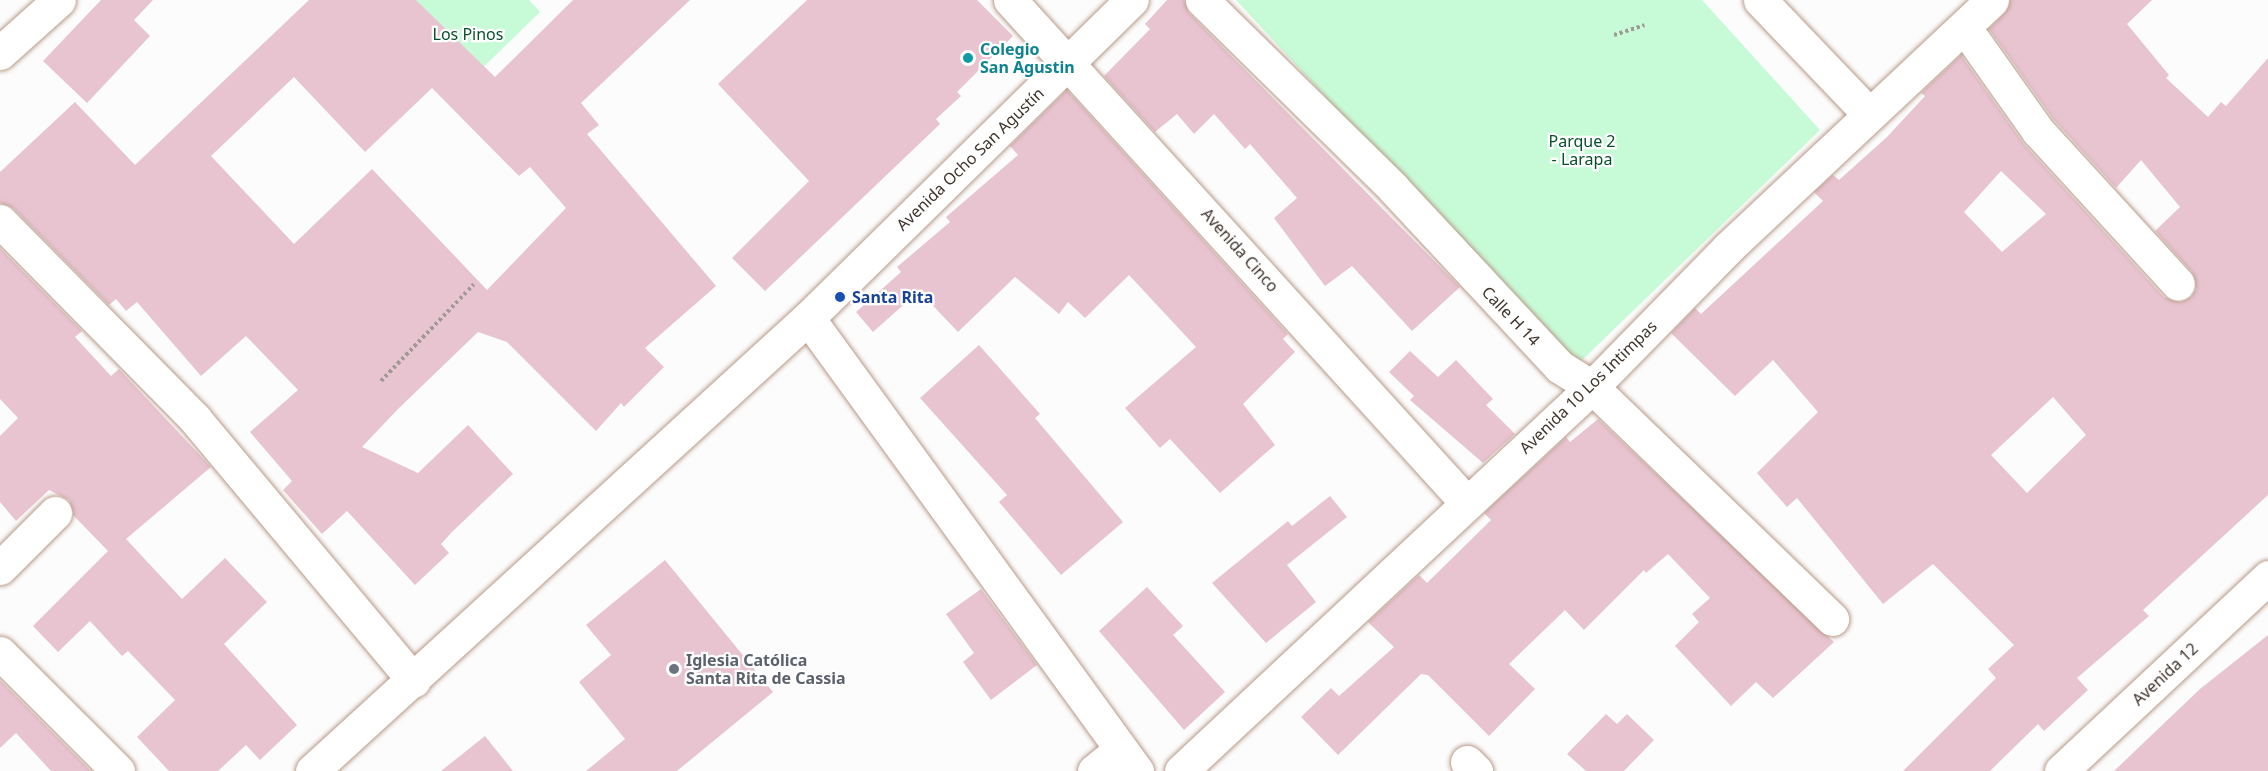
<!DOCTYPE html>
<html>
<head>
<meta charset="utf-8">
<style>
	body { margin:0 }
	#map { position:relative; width:2268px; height:771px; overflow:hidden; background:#fcfcfc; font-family:"Noto Sans",sans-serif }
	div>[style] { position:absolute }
	.green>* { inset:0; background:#c7fbd7 }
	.building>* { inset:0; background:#e8c4d1 }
	.path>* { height:4px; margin-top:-2px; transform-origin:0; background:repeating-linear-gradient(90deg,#a09a96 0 3px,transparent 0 6px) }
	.roads { filter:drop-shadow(0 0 2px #b99a88) drop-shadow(0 0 2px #b99a88) }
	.minor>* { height:33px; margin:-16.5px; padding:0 16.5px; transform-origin:16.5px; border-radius:16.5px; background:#fff }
	.dots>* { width:16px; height:16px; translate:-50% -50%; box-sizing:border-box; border:3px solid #fff; border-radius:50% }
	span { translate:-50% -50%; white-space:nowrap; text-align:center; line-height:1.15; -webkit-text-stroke:4.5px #fff; paint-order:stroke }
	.park-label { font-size:16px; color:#07502c }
	.culture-label { font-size:16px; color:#0d838f; font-weight:700 }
	.left { translate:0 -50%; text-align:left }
	.street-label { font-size:16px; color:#40332c }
	.transit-label { font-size:16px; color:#164399; font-weight:700 }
	.worship-label { font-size:16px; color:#5b616d; font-weight:700 }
</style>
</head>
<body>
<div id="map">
	<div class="green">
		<div style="clip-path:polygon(385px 0,529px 0,540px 12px,466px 84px)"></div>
		<div style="clip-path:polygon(1236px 0,1702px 0,1820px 130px,1575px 367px)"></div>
	</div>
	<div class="building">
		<div style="clip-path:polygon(101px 0,153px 0,134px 20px,150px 36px,87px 103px,43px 61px)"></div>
		<div style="clip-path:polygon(evenodd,309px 0,416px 0,495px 77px,573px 0,690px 0,581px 103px,599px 125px,587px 134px,716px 286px,645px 348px,664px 367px,624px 407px,621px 403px,596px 431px,507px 342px,478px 332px,397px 410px,362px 447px,418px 473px,468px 425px,513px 474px,452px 532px,441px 544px,449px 553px,415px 585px,347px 511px,322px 534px,283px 490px,292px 481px,250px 432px,298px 390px,246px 336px,201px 376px,137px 302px,126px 311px,116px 299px,109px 305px,13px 208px,0 203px,0 172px,75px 102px,135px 165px,309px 0,294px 77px,365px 152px,432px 88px,519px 176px,530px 167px,566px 208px,487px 290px,372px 169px,294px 244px,211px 156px,294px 77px)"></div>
		<div style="clip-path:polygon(807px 0,977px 0,1013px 36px,957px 92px,961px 96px,936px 119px,940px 124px,765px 291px,732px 258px,809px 181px,718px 84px)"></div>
		<div style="clip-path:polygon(1167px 0,1184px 0,1189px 13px,1460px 287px,1412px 331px,1352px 266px,1325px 286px,1274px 218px,1297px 198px,1250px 144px,1245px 149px,1214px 114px,1194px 134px,1177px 114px,1155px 132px,1104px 76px,1150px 29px,1145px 24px)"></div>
		<div style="clip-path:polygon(evenodd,2010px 0,2152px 0,2127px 24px,2169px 75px,2166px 78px,2208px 117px,2221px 102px,2226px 106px,2268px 58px,2268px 495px,2143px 610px,2149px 616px,2077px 678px,2088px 690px,2044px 731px,2038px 724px,1990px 771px,1903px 771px,1996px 678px,1988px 669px,2014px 645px,1933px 564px,1883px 604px,1797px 498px,1787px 507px,1757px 473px,1818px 412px,1773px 360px,1735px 396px,1671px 333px,1695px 308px,1701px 314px,1823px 201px,1814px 192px,1833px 175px,1839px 180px,1887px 137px,1925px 96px,1921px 93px,1961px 55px,2024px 144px,2164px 297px,2181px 302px,2191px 297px,2196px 289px,2192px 272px,2155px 231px,2180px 207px,2141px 160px,2116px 188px,2053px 119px,1989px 29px,2005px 13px,2010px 0,2001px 171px,2046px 214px,2002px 252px,1964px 212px,2001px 171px,2010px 0,2053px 397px,2086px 435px,2027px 493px,1991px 455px,2053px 397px)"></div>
		<div style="clip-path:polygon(1067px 90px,1288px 334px,1283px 339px,1295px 352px,1243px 404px,1275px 445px,1220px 493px,1170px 439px,1160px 448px,1125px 408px,1196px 347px,1129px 275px,1085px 318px,1068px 302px,1059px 314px,1015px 277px,958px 332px,919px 291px,873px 332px,856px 312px,901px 272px,897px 267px,950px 222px,946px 217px,1018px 155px,1010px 146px)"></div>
		<div style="clip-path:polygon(0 248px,82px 331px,75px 337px,111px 376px,119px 369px,211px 467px,126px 539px,182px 599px,225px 558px,267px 602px,224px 644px,297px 725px,260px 760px,246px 745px,218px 771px,169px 771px,137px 737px,175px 700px,128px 651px,122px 656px,90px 621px,58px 652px,33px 626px,108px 551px,73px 515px,69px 500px,49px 490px,16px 521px,0 502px,0 436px,18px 418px,0 399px)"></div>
		<div style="clip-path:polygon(979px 345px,1040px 414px,1035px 418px,1123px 522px,1061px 575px,999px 502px,1007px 495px,920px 398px)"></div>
		<div style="clip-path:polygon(1410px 351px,1438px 377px,1456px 360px,1493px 399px,1486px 405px,1515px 434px,1483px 463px,1410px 400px,1414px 396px,1389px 372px)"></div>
		<div style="clip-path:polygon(1598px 419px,1834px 642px,1773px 698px,1756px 682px,1731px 706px,1675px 646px,1699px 622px,1692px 614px,1710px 598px,1668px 554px,1646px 573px,1644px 570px,1584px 630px,1565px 610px,1509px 664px,1535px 689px,1489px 736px,1428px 675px,1421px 674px,1338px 755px,1301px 717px,1331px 688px,1339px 696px,1394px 647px,1368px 622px,1419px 575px,1427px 583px,1491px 520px,1484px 513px,1566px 437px,1570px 442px)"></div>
		<div style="clip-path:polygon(1330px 496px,1347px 517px,1287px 565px,1316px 602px,1266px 643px,1212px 583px,1288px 521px,1292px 526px)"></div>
		<div style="clip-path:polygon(665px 560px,773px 692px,677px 771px,586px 771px,625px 739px,579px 682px,611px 655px,586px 625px)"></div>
		<div style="clip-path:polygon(1147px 587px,1183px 626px,1173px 635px,1225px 692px,1184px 730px,1099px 631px)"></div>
		<div style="clip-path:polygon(981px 589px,1037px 665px,991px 700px,963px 662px,974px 653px,946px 614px)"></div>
		<div style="clip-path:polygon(2268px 635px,2268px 771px,2114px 771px,2200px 689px)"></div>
		<div style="clip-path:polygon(0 680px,91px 771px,51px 771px,16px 733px,0 748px)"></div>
		<div style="clip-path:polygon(1606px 714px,1617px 724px,1627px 714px,1654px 740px,1624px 771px,1586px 771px,1567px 754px)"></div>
		<div style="clip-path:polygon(485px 736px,513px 771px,441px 771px)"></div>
	</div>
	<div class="path">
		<div style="left:1614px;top:35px;width:32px;rotate:-18deg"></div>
		<div style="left:381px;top:381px;width:134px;rotate:-46.2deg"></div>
	</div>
	<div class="roads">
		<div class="minor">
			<div style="left:1010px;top:0;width:678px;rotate:47.75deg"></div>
			<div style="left:1202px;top:0;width:268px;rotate:44.5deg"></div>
			<div style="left:1393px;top:188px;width:245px;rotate:47deg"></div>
			<div style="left:1560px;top:367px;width:38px;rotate:32deg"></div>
			<div style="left:1592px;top:387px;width:334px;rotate:44deg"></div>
			<div style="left:1760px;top:0;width:158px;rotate:46.3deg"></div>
			<div style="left:1965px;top:28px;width:126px;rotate:54.7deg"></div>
			<div style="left:2038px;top:131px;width:207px;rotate:47.5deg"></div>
			<div style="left:0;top:53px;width:79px;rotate:-41.9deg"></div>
			<div style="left:0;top:221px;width:278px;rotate:45.4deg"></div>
			<div style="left:195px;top:419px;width:341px;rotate:50.1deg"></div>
			<div style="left:808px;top:318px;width:560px;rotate:54.01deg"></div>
			<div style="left:0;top:568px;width:78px;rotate:-45deg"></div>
			<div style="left:0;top:653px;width:167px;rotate:45deg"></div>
			<div style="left:1467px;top:762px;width:13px;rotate:45deg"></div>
			<div style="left:312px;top:771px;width:672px;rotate:-42.41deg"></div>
			<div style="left:808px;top:318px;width:454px;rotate:-44.5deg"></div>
			<div style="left:1094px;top:771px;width:32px;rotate:-39deg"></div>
			<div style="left:1181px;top:771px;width:562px;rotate:-43.05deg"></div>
			<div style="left:1592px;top:387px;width:194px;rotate:-45.6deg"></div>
			<div style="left:1728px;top:248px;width:362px;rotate:-43.2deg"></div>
			<div style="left:2061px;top:771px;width:284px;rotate:-43.1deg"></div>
		</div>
	</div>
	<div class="dots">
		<div style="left:968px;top:58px;background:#0f9aa8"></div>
		<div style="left:840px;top:297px;background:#1a4fb4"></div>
		<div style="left:674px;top:669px;background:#6b7280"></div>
	</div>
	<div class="park-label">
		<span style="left:468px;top:34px">Los Pinos</span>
		<span style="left:1582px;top:150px">Parque 2<br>- Larapa</span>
	</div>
	<div class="culture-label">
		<span class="left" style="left:980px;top:58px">Colegio<br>San Agustin</span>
	</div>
	<div class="street-label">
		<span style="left:970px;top:159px;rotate:-44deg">Avenida Ocho San Agustín</span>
		<span style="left:1240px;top:250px;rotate:48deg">Avenida Cinco</span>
		<span style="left:1511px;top:316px;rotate:46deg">Calle H 14</span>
		<span style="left:1588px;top:387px;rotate:-44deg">Avenida 10 Los Intimpas</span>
		<span style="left:2165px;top:674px;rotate:-43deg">Avenida 12</span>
	</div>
	<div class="transit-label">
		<span class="left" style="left:852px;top:297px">Santa Rita</span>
	</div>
	<div class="worship-label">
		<span class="left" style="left:686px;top:669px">Iglesia Católica<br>Santa Rita de Cassia</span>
	</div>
</div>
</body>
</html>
